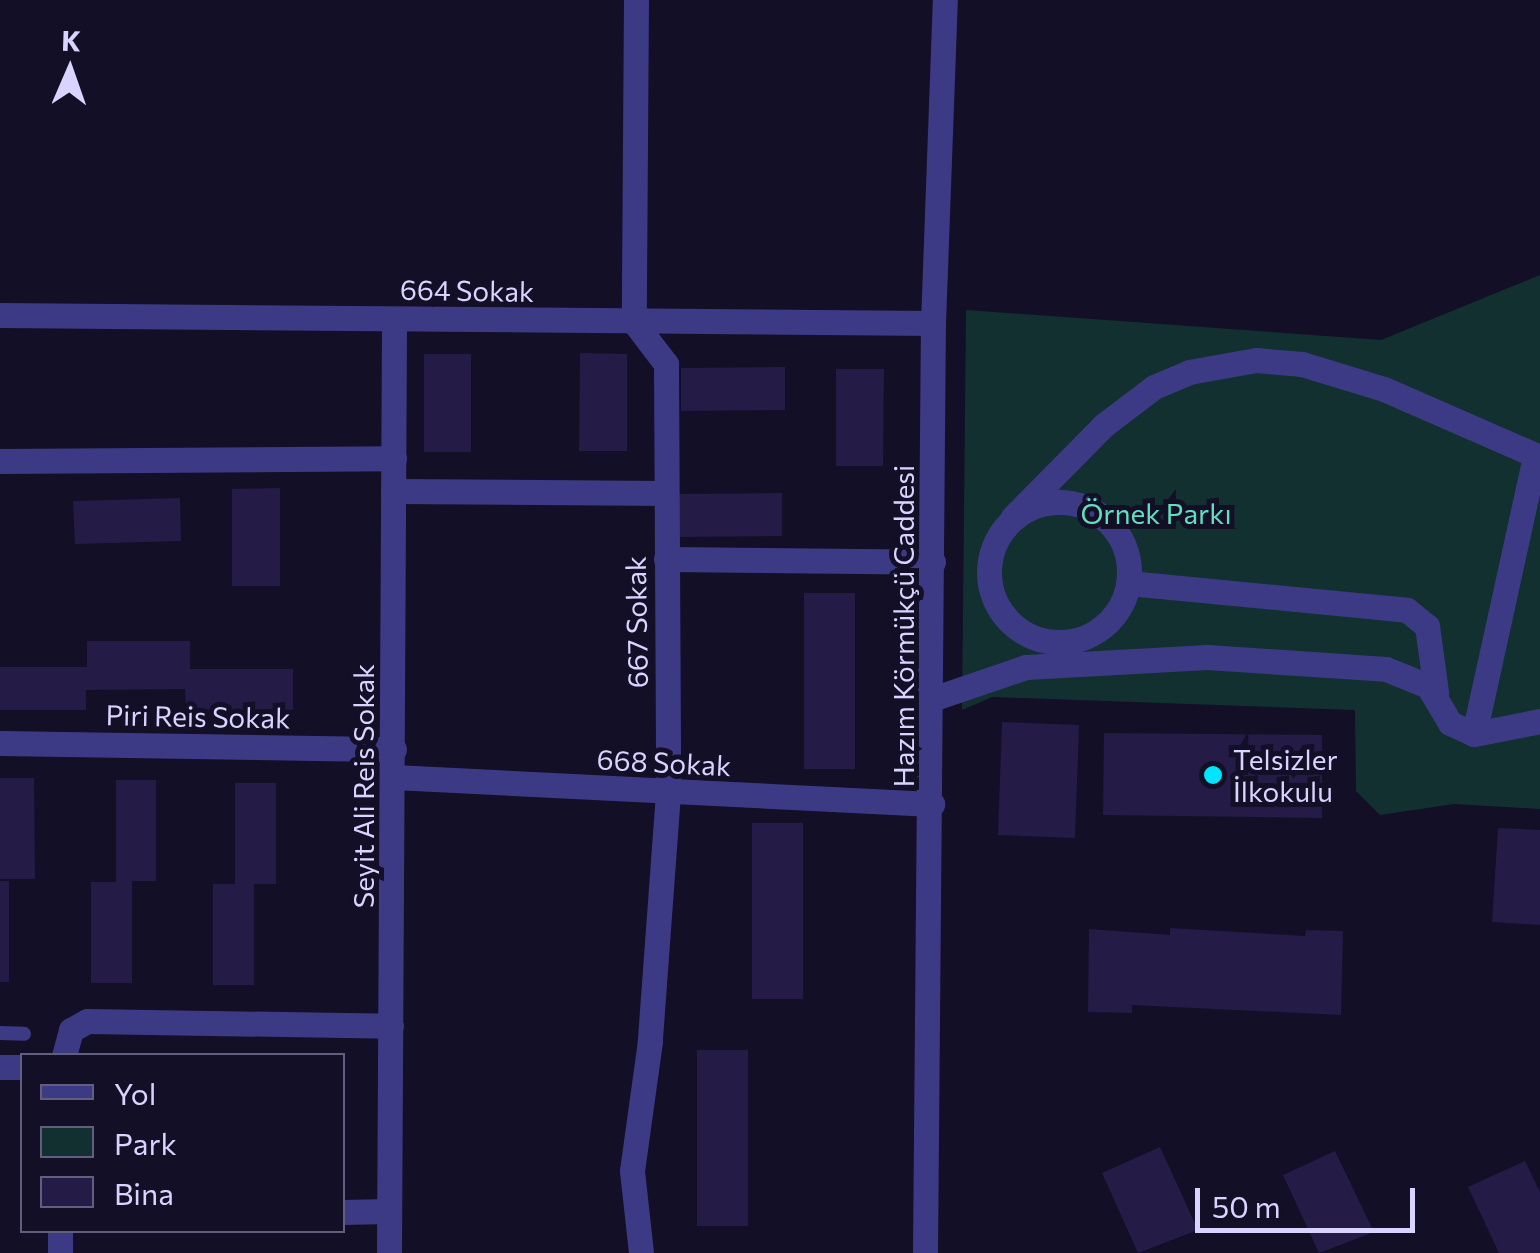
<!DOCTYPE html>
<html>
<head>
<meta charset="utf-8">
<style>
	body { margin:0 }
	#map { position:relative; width:1540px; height:1253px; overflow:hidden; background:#130f26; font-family:Commissioner,sans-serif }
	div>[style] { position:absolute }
	.green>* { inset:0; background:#12302f }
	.building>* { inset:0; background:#241b47 }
	.lane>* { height:14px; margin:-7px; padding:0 7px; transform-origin:7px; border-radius:7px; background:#3d3a85 }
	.street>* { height:25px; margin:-12.5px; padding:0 12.5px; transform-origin:12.5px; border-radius:12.5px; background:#3d3a85 }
	.street>.ring { margin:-12.5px; padding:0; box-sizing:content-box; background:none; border:25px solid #3d3a85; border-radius:50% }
	.dots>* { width:28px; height:28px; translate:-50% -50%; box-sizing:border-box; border:5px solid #130f26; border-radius:50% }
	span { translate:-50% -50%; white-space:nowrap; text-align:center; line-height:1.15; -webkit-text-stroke:10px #130f26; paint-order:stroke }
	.street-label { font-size:28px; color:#d9d4ff }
	.park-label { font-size:28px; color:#5fe0c0 }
	.poi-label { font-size:28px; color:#d9d4ff }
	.left { translate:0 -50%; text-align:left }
	.legend { position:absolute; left:20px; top:1053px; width:325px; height:180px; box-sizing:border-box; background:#130f26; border:2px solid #625e7d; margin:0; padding:12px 18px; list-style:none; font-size:30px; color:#d9d4ff }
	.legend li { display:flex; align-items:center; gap:20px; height:50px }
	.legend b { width:50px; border:2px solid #625e7d }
	.north { position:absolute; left:20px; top:20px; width:100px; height:100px; -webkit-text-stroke:8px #130f26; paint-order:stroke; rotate:2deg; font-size:28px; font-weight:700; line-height:40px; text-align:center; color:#d9d4ff }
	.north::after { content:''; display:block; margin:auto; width:35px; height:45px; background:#d9d4ff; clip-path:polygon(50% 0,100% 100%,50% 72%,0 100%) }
	.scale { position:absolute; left:1195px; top:1188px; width:220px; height:45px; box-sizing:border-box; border:5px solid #d9d4ff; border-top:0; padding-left:12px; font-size:30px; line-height:35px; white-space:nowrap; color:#d9d4ff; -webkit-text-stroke:8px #130f26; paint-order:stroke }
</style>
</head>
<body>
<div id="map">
	<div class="green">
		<div style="clip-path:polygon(1540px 275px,1540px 809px,1454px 804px,1380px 815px,1356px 791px,1355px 710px,992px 697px,962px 710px,966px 310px,1381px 340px)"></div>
	</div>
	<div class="building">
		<div style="clip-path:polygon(580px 353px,627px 354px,627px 451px,579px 451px)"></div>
		<div style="clip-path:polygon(424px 354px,471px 354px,471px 452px,424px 452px)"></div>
		<div style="clip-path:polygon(785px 367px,785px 410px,681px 411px,681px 368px)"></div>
		<div style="clip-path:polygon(836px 369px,884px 369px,883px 466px,836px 466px)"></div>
		<div style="clip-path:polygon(280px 488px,280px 586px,232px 586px,232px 489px)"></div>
		<div style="clip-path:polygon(782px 493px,782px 536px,679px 537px,679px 494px)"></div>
		<div style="clip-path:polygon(180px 498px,181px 541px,75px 544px,73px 501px)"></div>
		<div style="clip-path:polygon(804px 593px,855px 593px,855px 769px,804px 769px)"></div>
		<div style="clip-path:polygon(87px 641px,190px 641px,190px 669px,293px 669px,293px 711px,186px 711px,185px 689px,86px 690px,86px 710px,0 710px,0 667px,87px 667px)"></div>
		<div style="clip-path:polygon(1002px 722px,1079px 725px,1075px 838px,998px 835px)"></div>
		<div style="clip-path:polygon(1104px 733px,1322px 735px,1322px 818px,1103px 815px)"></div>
		<div style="clip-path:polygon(0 778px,34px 778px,35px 879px,0 879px)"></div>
		<div style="clip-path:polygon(116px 780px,156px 780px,156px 881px,132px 881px,132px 983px,91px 983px,91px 882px,116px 882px)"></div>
		<div style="clip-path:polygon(235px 783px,276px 783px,276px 884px,254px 884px,254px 985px,213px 985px,213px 884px,235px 884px)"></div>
		<div style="clip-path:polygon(752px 823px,803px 823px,803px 999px,752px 999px)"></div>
		<div style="clip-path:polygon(1498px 828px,1540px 830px,1540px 925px,1492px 922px)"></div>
		<div style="clip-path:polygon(0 881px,9px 881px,9px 982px,0 982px)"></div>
		<div style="clip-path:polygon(1170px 928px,1305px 936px,1306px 930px,1343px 931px,1341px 1015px,1132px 1005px,1132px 1013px,1088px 1012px,1089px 929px,1170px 935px)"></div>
		<div style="clip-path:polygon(697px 1050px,748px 1050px,748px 1226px,697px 1226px)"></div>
		<div style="clip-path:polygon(1160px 1147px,1198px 1230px,1138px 1253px,1102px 1173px)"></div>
		<div style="clip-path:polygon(1335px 1151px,1374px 1232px,1319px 1253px,1283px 1175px)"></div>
		<div style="clip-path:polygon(1525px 1161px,1540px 1192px,1540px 1253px,1499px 1253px,1468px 1187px)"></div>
	</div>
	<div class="lane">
		<div style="left:0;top:1033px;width:24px;rotate:2deg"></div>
	</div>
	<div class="street">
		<div style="left:636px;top:0;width:322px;rotate:90.4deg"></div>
		<div style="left:634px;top:322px;width:53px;rotate:52.7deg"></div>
		<div style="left:666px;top:364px;width:429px;rotate:89.7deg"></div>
		<div style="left:668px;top:793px;width:249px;rotate:94.2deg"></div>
		<div style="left:650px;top:1041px;width:131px;rotate:97.9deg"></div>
		<div style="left:632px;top:1171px;width:82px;rotate:83.7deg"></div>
		<div style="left:0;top:315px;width:933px;rotate:0.49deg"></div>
		<div style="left:0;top:461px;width:394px;rotate:-0.4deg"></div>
		<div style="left:393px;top:491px;width:272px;rotate:0.4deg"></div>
		<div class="ring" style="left:989px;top:502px;width:115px;height:115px"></div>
		<div style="left:1013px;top:517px;width:129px;rotate:-45.3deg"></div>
		<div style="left:1104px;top:425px;width:63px;rotate:-37.2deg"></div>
		<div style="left:1154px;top:387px;width:38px;rotate:-23deg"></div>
		<div style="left:1189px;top:372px;width:68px;rotate:-10.2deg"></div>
		<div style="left:1256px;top:360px;width:46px;rotate:5deg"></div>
		<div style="left:1302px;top:364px;width:86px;rotate:17deg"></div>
		<div style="left:1384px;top:389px;width:170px;rotate:23.6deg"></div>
		<div style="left:666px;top:559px;width:267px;rotate:0.6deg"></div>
		<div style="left:1129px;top:583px;width:279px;rotate:5.5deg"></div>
		<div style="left:1407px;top:610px;width:26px;rotate:39deg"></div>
		<div style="left:1427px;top:626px;width:67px;rotate:82.2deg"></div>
		<div style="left:932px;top:699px;width:99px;rotate:-18.8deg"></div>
		<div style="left:1026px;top:667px;width:181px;rotate:-3.2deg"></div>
		<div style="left:1207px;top:657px;width:179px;rotate:3.8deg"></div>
		<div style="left:1386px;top:669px;width:45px;rotate:22deg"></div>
		<div style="left:1428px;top:686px;width:43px;rotate:59.3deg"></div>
		<div style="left:1450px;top:723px;width:26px;rotate:25deg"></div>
		<div style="left:1474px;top:734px;width:67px;rotate:-11.1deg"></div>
		<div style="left:1474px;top:734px;width:284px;rotate:-77.6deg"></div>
		<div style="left:0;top:743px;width:394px;rotate:0.9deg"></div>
		<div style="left:394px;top:777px;width:539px;rotate:2.87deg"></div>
		<div style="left:64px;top:1056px;width:27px;rotate:-75deg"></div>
		<div style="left:71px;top:1030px;width:18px;rotate:-29deg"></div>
		<div style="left:87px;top:1021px;width:304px;rotate:0.9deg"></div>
		<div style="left:0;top:1067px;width:22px"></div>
		<div style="left:342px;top:1212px;width:47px;rotate:-1.2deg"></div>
		<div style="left:60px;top:1253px;width:23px;rotate:-90deg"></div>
		<div style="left:389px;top:1253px;width:934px;rotate:-89.69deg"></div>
		<div style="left:925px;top:1253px;width:930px;rotate:-89.51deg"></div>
		<div style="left:933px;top:323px;width:323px;rotate:-87.9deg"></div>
	</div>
	<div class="dots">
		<div style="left:1213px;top:775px;background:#00e5ff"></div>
	</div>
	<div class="street-label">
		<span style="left:467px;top:290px;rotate:1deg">664 Sokak</span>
		<span style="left:636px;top:622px;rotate:-91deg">667 Sokak</span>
		<span style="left:903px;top:626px;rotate:-90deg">Hazım Körmükçü Caddesi</span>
		<span style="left:198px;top:716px;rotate:1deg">Piri Reis Sokak</span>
		<span style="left:664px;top:762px;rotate:3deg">668 Sokak</span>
		<span style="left:363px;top:786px;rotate:-90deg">Seyit Ali Reis Sokak</span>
	</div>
	<div class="park-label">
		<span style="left:1156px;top:513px">Örnek Parkı</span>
	</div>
	<div class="poi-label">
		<span class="left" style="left:1233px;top:775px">Telsizler<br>İlkokulu</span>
	</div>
	<ul class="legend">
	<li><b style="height:12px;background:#3d3a85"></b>Yol</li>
	<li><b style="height:28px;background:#12302f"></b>Park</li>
	<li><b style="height:28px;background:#241b47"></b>Bina</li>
	</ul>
	<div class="north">K</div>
	<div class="scale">50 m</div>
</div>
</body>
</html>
